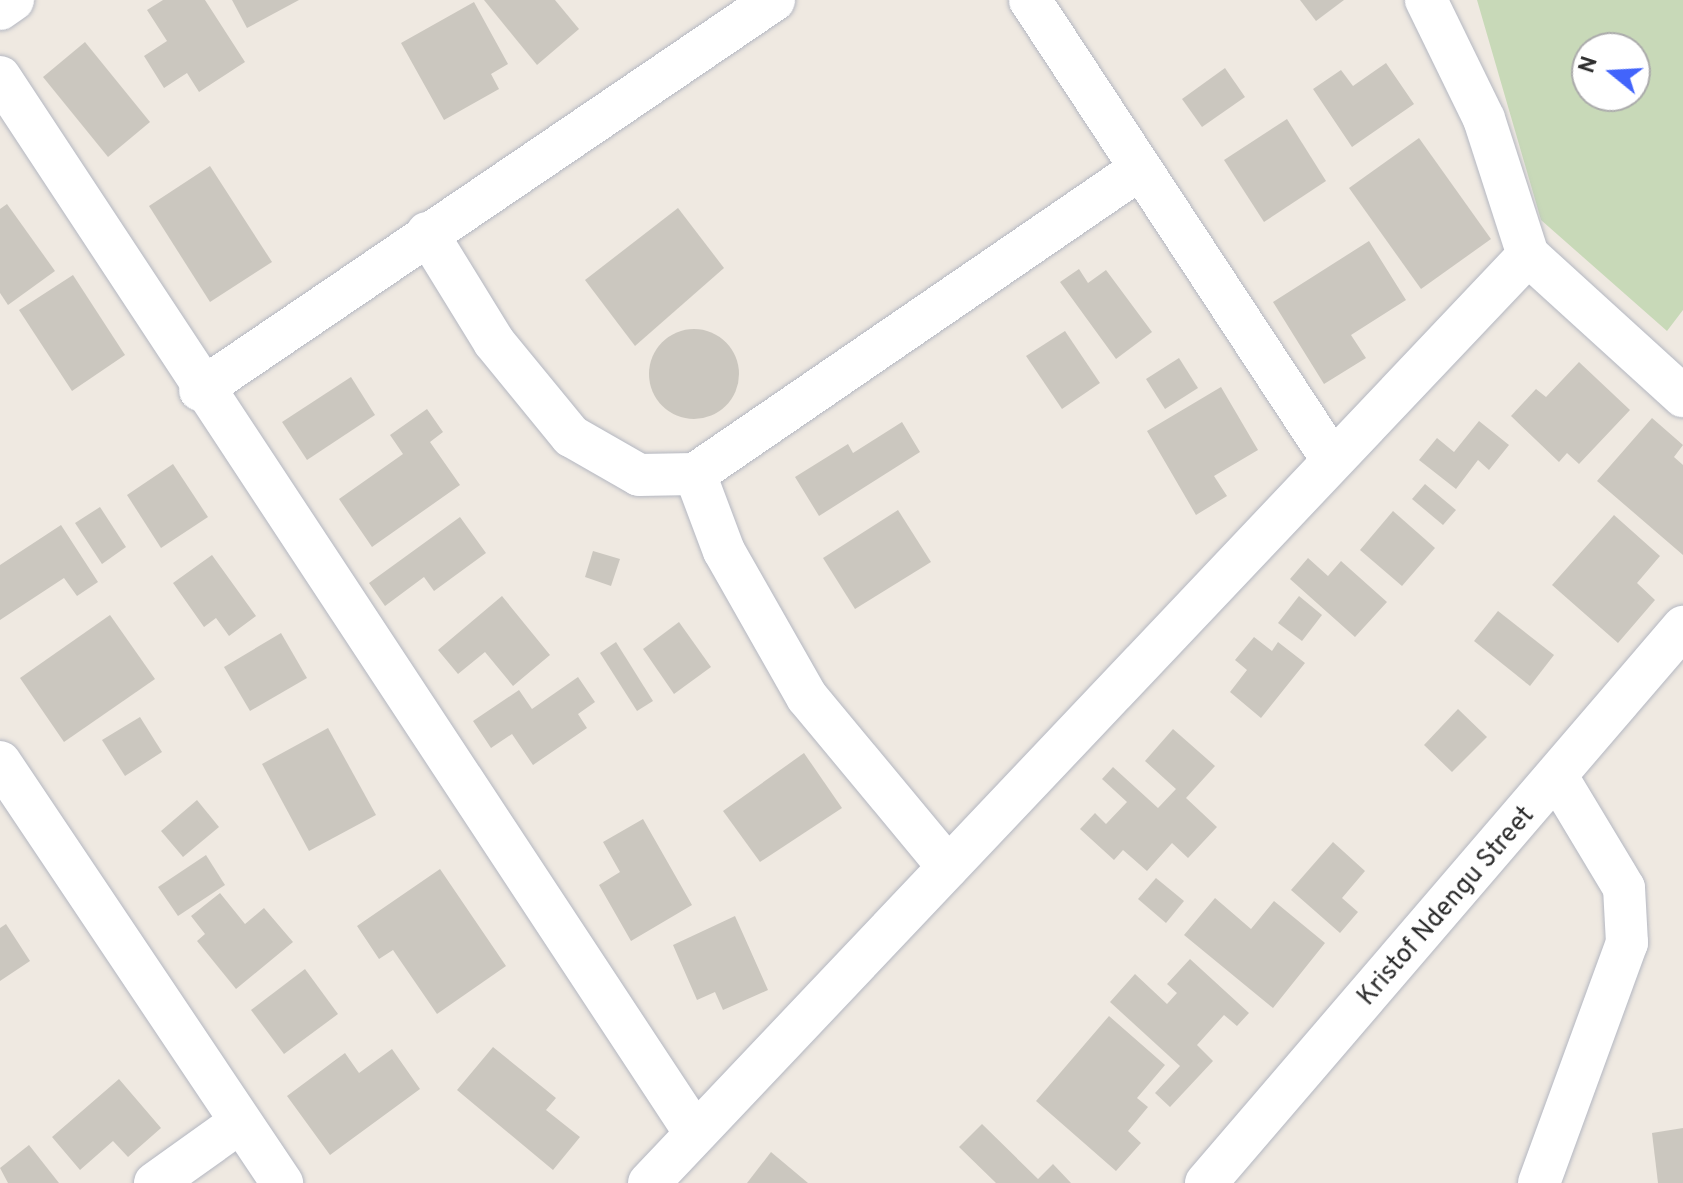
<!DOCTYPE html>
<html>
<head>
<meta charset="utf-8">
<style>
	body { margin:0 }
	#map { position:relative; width:1683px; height:1183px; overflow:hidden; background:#efe9e1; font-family:Overpass,sans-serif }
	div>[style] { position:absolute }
	.cemetery>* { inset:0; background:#c8d9b8 }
	.building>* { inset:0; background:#cbc7bf }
	.round { border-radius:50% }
	.roads { filter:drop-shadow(0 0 2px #b4b7c1) drop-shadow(0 0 2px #b4b7c1) }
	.minor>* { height:42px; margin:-21px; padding:0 21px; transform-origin:21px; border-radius:21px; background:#fff }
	span { translate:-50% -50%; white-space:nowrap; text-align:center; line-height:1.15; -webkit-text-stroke:7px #fff; paint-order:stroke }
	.street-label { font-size:26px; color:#2e2e2e }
	.north { position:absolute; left:1571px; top:32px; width:80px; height:80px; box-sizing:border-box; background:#fff; border:2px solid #ababab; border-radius:50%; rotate:288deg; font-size:22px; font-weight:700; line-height:32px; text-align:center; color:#2e2e2e }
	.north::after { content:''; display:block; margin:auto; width:28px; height:36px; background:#4264fb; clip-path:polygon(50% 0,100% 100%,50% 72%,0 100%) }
</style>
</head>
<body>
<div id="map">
	<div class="cemetery">
		<div style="clip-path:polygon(evenodd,1477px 0,1683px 0,1683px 310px,1667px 331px,1541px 220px,1477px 0,1587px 48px,1635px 48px,1635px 96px,1587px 96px,1587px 48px)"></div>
	</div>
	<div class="building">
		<div style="clip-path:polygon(163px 0,205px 0,245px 62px,199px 92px,187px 73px,164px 88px,144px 56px,167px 41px,147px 10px)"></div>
		<div style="clip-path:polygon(232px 0,299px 0,247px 28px)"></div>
		<div style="clip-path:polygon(484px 0,555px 0,579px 29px,537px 65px)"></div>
		<div style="clip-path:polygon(1300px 0,1344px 0,1316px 21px)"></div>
		<div style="clip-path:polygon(474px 2px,508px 64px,491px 74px,499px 89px,444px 120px,401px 43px)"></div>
		<div style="clip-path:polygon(85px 42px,150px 122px,108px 157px,43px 77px)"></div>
		<div style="clip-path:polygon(1386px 63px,1414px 104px,1352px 147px,1313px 89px,1341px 70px,1353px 86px)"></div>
		<div style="clip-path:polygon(1225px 68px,1245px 97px,1202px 127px,1182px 99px)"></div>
		<div style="clip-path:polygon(1287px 119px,1326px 181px,1264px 222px,1224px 160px)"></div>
		<div style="clip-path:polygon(1419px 138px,1491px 239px,1421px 289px,1349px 188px)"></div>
		<div style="clip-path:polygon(210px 166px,272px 262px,210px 302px,149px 206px)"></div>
		<div style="clip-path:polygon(7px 204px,55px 271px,8px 305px,0 293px,0 209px)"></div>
		<div style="clip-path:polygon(678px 208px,724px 268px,635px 346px,585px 280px)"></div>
		<div style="clip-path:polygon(1369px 241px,1406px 300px,1351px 335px,1366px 358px,1324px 384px,1273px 302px)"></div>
		<div style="clip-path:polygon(1079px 269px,1088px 283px,1106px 270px,1152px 332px,1116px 359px,1060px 282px)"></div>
		<div style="clip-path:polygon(73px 275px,125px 355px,72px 391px,19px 310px)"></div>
		<div class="round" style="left:649px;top:329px;width:90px;height:90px"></div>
		<div style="clip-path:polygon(1065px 331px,1100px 383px,1062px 409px,1026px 356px)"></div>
		<div style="clip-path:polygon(1179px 358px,1198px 388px,1165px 409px,1146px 379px)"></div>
		<div style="clip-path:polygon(1579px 362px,1630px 410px,1579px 464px,1567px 453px,1559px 462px,1511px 416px,1536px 389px,1546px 397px)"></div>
		<div style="clip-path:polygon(351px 377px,375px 415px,307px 460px,282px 422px)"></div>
		<div style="clip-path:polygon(1221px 387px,1258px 450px,1214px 476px,1227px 496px,1196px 515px,1147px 431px)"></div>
		<div style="clip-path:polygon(427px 409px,443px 432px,430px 442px,460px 485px,372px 547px,339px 499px,403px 454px,390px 435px)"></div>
		<div style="clip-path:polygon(1652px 418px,1683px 445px,1674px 457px,1683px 465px,1683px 555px,1597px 481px)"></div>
		<div style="clip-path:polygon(1479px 421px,1509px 445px,1489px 470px,1478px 460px,1456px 489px,1419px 460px,1437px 438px,1454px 452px)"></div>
		<div style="clip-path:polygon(902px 422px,920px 452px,819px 516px,795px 477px,848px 444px,853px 453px)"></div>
		<div style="clip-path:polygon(173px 464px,208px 517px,161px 548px,127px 495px)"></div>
		<div style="clip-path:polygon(1425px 484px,1456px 510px,1443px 525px,1412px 499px)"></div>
		<div style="clip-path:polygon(100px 507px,126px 547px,102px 564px,75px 523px)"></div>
		<div style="clip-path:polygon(898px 510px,931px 562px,855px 609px,823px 558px)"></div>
		<div style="clip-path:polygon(1393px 511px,1435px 548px,1402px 586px,1360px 550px)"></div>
		<div style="clip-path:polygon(1614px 515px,1660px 556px,1637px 583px,1655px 600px,1618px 643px,1552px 585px)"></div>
		<div style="clip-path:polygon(460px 517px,486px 553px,434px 591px,424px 577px,385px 606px,369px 583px)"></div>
		<div style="clip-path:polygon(61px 525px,98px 582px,77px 596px,64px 578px,0 620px,0 565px)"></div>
		<div style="clip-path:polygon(593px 551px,620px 559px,611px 586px,585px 577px)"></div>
		<div style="clip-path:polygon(212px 555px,256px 616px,229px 636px,216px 618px,204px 627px,173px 583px)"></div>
		<div style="clip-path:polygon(1308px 558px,1328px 576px,1341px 561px,1387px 602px,1355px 637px,1290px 579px)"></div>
		<div style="clip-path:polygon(502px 596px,550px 655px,513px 686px,485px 652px,458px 674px,438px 650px)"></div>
		<div style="clip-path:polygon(1299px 596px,1322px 615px,1302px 641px,1278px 623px)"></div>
		<div style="clip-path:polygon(1498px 611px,1554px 655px,1530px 686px,1474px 641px)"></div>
		<div style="clip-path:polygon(110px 615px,155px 679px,64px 742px,20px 678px)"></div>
		<div style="clip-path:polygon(679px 622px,711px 667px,674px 694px,643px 649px)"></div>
		<div style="clip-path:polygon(281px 633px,307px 678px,250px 711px,224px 667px)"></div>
		<div style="clip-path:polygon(1254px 637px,1272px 651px,1278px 642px,1305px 663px,1261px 718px,1230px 692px,1247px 670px,1235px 660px)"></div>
		<div style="clip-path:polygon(616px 642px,653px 701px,637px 711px,600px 653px)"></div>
		<div style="clip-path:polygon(578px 677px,595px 702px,578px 714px,587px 728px,533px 765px,512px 734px,491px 748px,473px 721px,519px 690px,532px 709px)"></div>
		<div style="clip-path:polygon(1458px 709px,1487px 737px,1452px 772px,1424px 745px)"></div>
		<div style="clip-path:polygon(140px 717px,162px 752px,125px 776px,102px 740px)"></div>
		<div style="clip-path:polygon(328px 728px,376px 815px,309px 851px,262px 764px)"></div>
		<div style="clip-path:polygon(1173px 729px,1215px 766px,1186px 798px,1217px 827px,1188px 858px,1172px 843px,1147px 871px,1123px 850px,1114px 860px,1080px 829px,1095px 813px,1106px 824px,1127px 802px,1102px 779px,1113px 767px,1158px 808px,1176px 789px,1145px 761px)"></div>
		<div style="clip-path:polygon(804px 753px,842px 808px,760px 862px,723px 811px)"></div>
		<div style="clip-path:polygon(197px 800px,219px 827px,183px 857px,161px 831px)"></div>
		<div style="clip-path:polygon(643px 819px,692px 905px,631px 941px,599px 885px,620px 872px,603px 842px)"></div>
		<div style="clip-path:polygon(1333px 842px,1365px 871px,1342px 898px,1358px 912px,1340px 933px,1291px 890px)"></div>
		<div style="clip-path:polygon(206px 855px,225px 885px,178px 916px,158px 887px)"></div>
		<div style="clip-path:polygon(440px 869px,506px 966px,437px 1014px,393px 950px,379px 959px,357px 926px)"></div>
		<div style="clip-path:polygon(1156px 878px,1184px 901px,1166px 923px,1138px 899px)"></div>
		<div style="clip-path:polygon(220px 893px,245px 924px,264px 908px,293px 942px,236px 989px,197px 941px,205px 934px,191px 916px)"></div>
		<div style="clip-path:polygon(1215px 898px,1251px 929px,1274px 901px,1325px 943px,1273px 1008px,1184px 935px)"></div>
		<div style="clip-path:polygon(735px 916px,768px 990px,723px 1010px,715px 992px,697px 1000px,673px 945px)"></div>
		<div style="clip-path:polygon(6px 924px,30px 961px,0 981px,0 928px)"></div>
		<div style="clip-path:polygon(1190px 959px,1249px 1013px,1237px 1026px,1224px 1015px,1197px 1045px,1213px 1061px,1170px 1107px,1155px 1093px,1180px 1066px,1110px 1002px,1135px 974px,1167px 1004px,1177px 993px,1167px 984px)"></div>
		<div style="clip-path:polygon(305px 969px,338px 1014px,284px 1054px,251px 1010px)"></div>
		<div style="clip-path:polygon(1109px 1016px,1165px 1065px,1137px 1098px,1148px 1107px,1128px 1131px,1141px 1143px,1116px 1171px,1036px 1101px)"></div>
		<div style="clip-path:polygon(493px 1047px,556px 1098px,546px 1110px,580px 1137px,553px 1170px,457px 1090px)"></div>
		<div style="clip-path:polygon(392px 1049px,420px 1089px,330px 1155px,287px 1096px,345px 1053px,359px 1073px)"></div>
		<div style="clip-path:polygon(119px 1079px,161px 1128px,128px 1157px,113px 1141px,80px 1170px,52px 1137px)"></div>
		<div style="clip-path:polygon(982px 1124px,1038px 1179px,1053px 1164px,1071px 1183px,996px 1183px,959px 1147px)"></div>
		<div style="clip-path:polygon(1683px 1128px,1683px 1183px,1658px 1183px,1652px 1133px)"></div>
		<div style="clip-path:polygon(29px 1145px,59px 1183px,8px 1183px,0 1168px)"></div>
		<div style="clip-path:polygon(771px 1152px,808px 1183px,747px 1183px)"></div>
	</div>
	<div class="roads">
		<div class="minor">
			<div style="left:1030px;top:0;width:548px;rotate:56.69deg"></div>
			<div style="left:1426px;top:0;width:132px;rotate:64deg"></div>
			<div style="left:1484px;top:119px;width:143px;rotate:72.1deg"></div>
			<div style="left:1528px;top:255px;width:210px;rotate:42.3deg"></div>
			<div style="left:0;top:9px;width:16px;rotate:-35deg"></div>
			<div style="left:0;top:77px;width:1264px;rotate:56.65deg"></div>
			<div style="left:427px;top:233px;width:128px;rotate:58.4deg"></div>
			<div style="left:494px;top:342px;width:122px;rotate:50.7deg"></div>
			<div style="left:571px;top:436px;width:78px;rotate:29.8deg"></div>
			<div style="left:639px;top:475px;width:56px;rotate:-1deg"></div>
			<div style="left:695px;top:474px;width:539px;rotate:-34.43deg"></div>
			<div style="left:200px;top:390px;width:694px;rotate:-34.19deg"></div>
			<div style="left:695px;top:474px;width:82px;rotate:69.4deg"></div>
			<div style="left:724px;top:551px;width:168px;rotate:60.4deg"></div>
			<div style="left:807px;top:697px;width:221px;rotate:50.3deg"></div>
			<div style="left:0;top:762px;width:507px;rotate:56.18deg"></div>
			<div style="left:155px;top:1183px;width:103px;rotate:-35.5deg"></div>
			<div style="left:649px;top:1183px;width:1278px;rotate:-46.55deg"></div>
			<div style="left:1206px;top:1183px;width:733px;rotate:-49.37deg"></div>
			<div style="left:1539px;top:1183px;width:256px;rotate:-69.9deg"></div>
			<div style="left:1627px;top:943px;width:55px;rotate:-93.1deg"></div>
			<div style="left:1624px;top:888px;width:126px;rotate:-121deg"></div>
		</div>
	</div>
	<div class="street-label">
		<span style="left:1447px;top:907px;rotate:-49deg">Kristof Ndengu Street</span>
	</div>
	<div class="north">N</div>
</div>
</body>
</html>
